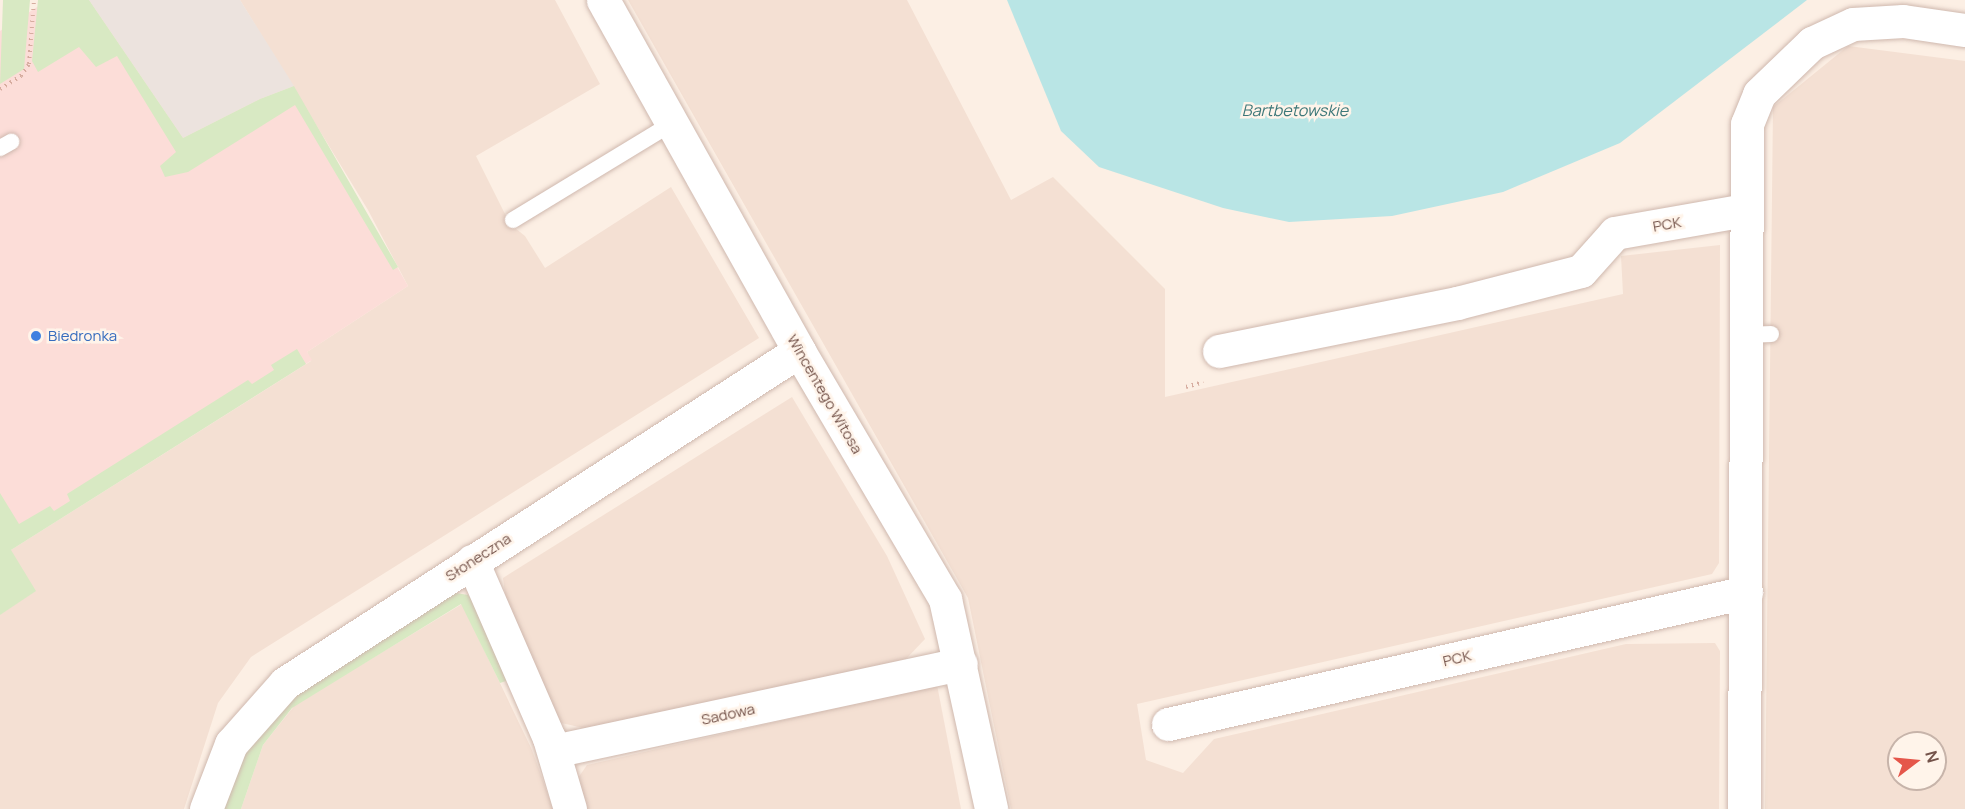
<!DOCTYPE html>
<html>
<head>
<meta charset="utf-8">
<style>
	body { margin:0 }
	#map { position:relative; width:1965px; height:809px; overflow:hidden; background:#fcefe4; font-family:Manrope,sans-serif }
	div>[style] { position:absolute }
	.residential>* { inset:0; background:#f4e0d3 }
	.commercial>* { inset:0; background:#fcddd8 }
	.industrial>* { inset:0; background:#ece3de }
	.green>* { inset:0; background:#d8e9c3 }
	.water>* { inset:0; background:#b9e5e5 }
	.path>* { height:4px; margin-top:-2px; transform-origin:0; background:repeating-linear-gradient(90deg,#d6ac9f 0 1.5px,transparent 0 6px) }
	.roads { filter:drop-shadow(0 0 2px #cfb8ae) drop-shadow(0 0 2px #cfb8ae) }
	.service>* { height:16px; margin:-8px; padding:0 8px; transform-origin:8px; border-radius:8px; background:#fff }
	.minor>* { height:33px; margin:-16.5px; padding:0 16.5px; transform-origin:16.5px; border-radius:16.5px; background:#fff }
	.dots>* { width:16px; height:16px; translate:-50% -50%; box-sizing:border-box; border:3px solid #fff4ea; border-radius:50% }
	span { translate:-50% -50%; white-space:nowrap; text-align:center; line-height:1.15; -webkit-text-stroke:5px #fff4ea; paint-order:stroke }
	.street-label { font-size:15px; color:#74534a }
	.shop-label { font-size:15px; color:#366cbe }
	.left { translate:0 -50%; text-align:left }
	.water-label { font-size:16px; color:#3e7879; font-style:italic }
	.north { position:absolute; left:1887px; top:731px; width:60px; height:60px; box-sizing:border-box; background:#fff4ea; border:2px solid #c7b4aa; border-radius:50%; rotate:74deg; font-size:16px; font-weight:700; line-height:24px; text-align:center; color:#74534a }
	.north::after { content:''; display:block; margin:auto; width:21px; height:27px; background:#e5564a; clip-path:polygon(50% 0,100% 100%,50% 72%,0 100%) }
</style>
</head>
<body>
<div id="map">
	<div class="residential">
		<div style="clip-path:polygon(240px 0,555px 0,600px 84px,476px 156px,510px 224px,525px 236px,545px 268px,671px 187px,759px 338px,251px 657px,218px 703px,184px 809px,0 809px,0 615px,11px 550px,311px 361px,307px 352px,408px 286px,368px 210px)"></div>
		<div style="clip-path:polygon(628px 0,907px 0,1011px 200px,1053px 177px,1165px 289px,1165px 397px,1623px 294px,1621px 256px,1720px 245px,1719px 563px,1712px 574px,1137px 704px,1146px 760px,1183px 773px,1214px 739px,1626px 644px,1715px 643px,1720px 651px,1719px 809px,1011px 809px,968px 598px)"></div>
		<div style="clip-path:polygon(evenodd,1848px 46px,1965px 61px,1965px 809px,1765px 809px,1773px 107px,1848px 46px,1899px 743px,1935px 743px,1935px 779px,1899px 779px,1899px 743px)"></div>
		<div style="clip-path:polygon(792px 397px,887px 556px,925px 639px,906px 659px,588px 729px,557px 722px,506px 600px,503px 578px)"></div>
		<div style="clip-path:polygon(462px 604px,532px 750px,553px 809px,241px 809px,263px 745px,295px 705px)"></div>
		<div style="clip-path:polygon(937px 685px,961px 809px,585px 809px,578px 778px,587px 765px)"></div>
	</div>
	<div class="commercial">
		<div style="clip-path:polygon(48px 0,89px 0,183px 138px,260px 99px,294px 86px,408px 286px,307px 352px,312px 360px,80px 506px,0 533px,0 31px)"></div>
	</div>
	<div class="industrial">
		<div style="clip-path:polygon(89px 0,240px 0,294px 86px,260px 99px,183px 138px)"></div>
	</div>
	<div class="green">
		<div style="clip-path:polygon(3px 0,30px 0,24px 69px,0 84px)"></div>
		<div style="clip-path:polygon(38px 0,89px 0,183px 138px,260px 99px,294px 86px,398px 267px,393px 270px,295px 105px,188px 172px,165px 177px,160px 166px,176px 152px,117px 56px,96px 67px,79px 47px,38px 72px,32px 61px)"></div>
		<div style="clip-path:polygon(297px 349px,306px 364px,11px 550px,36px 591px,0 615px,0 493px,19px 524px,50px 506px,54px 511px,70px 501px,67px 494px,248px 380px,252px 384px,274px 370px,271px 365px)"></div>
		<div style="clip-path:polygon(450px 592px,468px 595px,475px 603px,509px 680px,500px 683px,461px 604px,292px 708px,263px 745px,241px 809px,222px 809px,224px 792px,253px 738px,280px 705px)"></div>
	</div>
	<div class="water">
		<div style="clip-path:polygon(1007px 0,1807px 0,1620px 143px,1503px 192px,1392px 216px,1289px 222px,1223px 208px,1099px 167px,1061px 131px)"></div>
	</div>
	<div class="path">
		<div style="left:0;top:89px;width:25px;rotate:-32deg"></div>
		<div style="left:21px;top:76px;width:14px;rotate:-56deg"></div>
		<div style="left:29px;top:64px;width:64px;rotate:-85.5deg"></div>
		<div style="left:1186px;top:387px;width:18px;rotate:-16deg"></div>
	</div>
	<div class="roads">
		<div class="service">
			<div style="left:0;top:148px;width:13px;rotate:-29deg"></div>
			<div style="left:513px;top:220px;width:185px;rotate:-31.3deg"></div>
			<div style="left:1746px;top:335px;width:25px;rotate:-2deg"></div>
		</div>
		<div class="minor">
			<div style="left:603px;top:0;width:402px;rotate:60.8deg"></div>
			<div style="left:799px;top:351px;width:288px;rotate:59.5deg"></div>
			<div style="left:945px;top:599px;width:215px;rotate:77.6deg"></div>
			<div style="left:1219px;top:351px;width:243px;rotate:-11.4deg"></div>
			<div style="left:1457px;top:303px;width:128px;rotate:-14.5deg"></div>
			<div style="left:1581px;top:271px;width:51px;rotate:-48.2deg"></div>
			<div style="left:1615px;top:233px;width:133px;rotate:-10deg"></div>
			<div style="left:472px;top:561px;width:193px;rotate:66.5deg"></div>
			<div style="left:549px;top:738px;width:74px;rotate:73.5deg"></div>
			<div style="left:1168px;top:724px;width:593px;rotate:-12.86deg"></div>
			<div style="left:554px;top:751px;width:416px;rotate:-12.1deg"></div>
			<div style="left:206px;top:809px;width:70px;rotate:-69deg"></div>
			<div style="left:231px;top:744px;width:81px;rotate:-48.5deg"></div>
			<div style="left:285px;top:683px;width:612px;rotate:-32.86deg"></div>
			<div style="left:1744px;top:809px;width:685px;rotate:-89.75deg"></div>
			<div style="left:1747px;top:124px;width:32px;rotate:-68deg"></div>
			<div style="left:1759px;top:94px;width:74px;rotate:-43.9deg"></div>
			<div style="left:1812px;top:43px;width:45px;rotate:-24.9deg"></div>
			<div style="left:1853px;top:24px;width:50px;rotate:-3.4deg"></div>
			<div style="left:1903px;top:21px;width:63px;rotate:8.3deg"></div>
		</div>
	</div>
	<div class="dots">
		<div style="left:36px;top:336px;background:#3f7fe0"></div>
	</div>
	<div class="street-label">
		<span style="left:1667px;top:224px;rotate:-10deg">PCK</span>
		<span style="left:825px;top:394px;rotate:60deg">Wincentego Witosa</span>
		<span style="left:478px;top:557px;rotate:-33deg">Słoneczna</span>
		<span style="left:1457px;top:658px;rotate:-13deg">PCK</span>
		<span style="left:728px;top:714px;rotate:-12deg">Sadowa</span>
	</div>
	<div class="shop-label">
		<span class="left" style="left:48px;top:336px">Biedronka</span>
	</div>
	<div class="water-label">
		<span style="left:1295px;top:110px">Bartbetowskie</span>
	</div>
	<div class="north">N</div>
</div>
</body>
</html>
